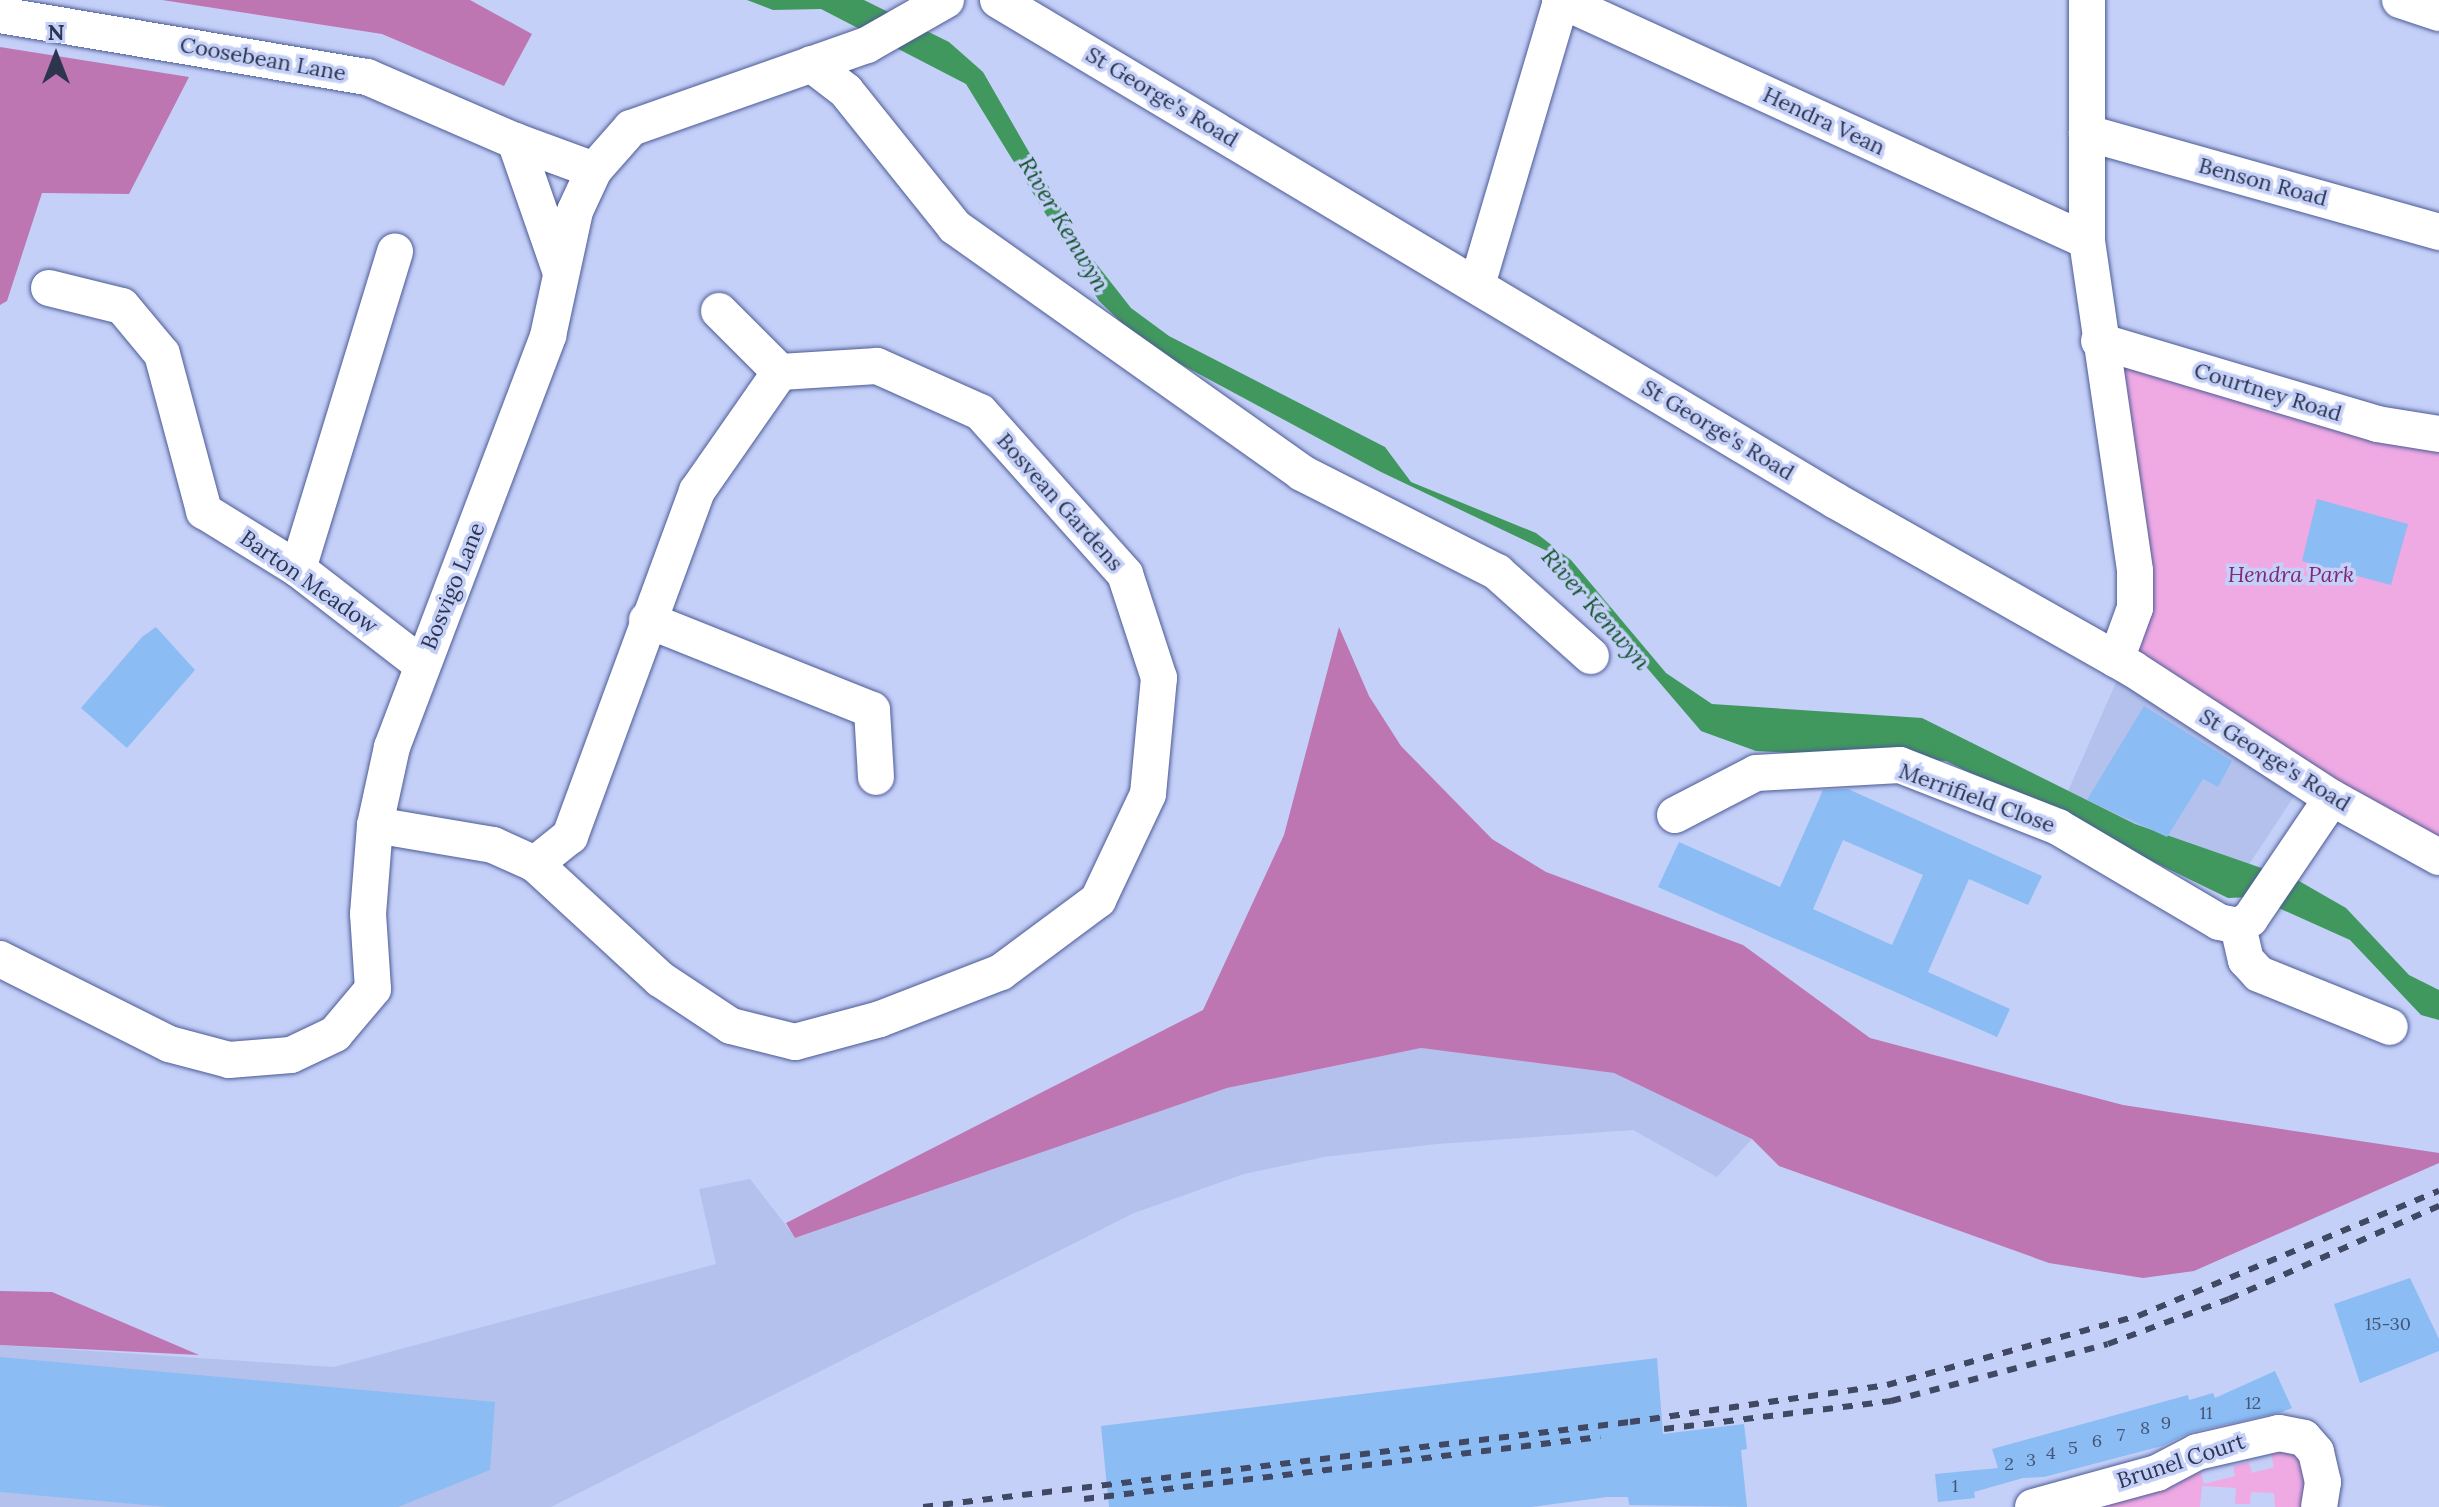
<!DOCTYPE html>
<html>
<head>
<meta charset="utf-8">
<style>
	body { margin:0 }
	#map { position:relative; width:2439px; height:1507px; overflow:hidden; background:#c4d0f8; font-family:Lora,serif }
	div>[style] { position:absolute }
	.built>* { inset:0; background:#b4c1ec }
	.green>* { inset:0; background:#efaae4 }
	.forest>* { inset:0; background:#be76b3 }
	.water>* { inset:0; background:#41985e }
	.building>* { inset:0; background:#8bbcf4 }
	.roads { filter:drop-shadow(0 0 2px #4d5b96) drop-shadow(0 0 2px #4d5b96) }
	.minor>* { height:36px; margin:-18px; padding:0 18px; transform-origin:18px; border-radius:18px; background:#fff }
	.rail>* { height:6px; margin-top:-3px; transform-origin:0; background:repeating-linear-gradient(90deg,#404864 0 10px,transparent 0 20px) }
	span { translate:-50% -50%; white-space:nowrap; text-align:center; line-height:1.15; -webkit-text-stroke:7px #c4d0f8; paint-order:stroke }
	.number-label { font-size:18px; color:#445678 }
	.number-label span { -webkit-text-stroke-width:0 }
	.street-label { font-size:22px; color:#2d344e }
	.park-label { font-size:22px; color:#802a77; font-style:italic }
	.water-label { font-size:24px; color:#15542d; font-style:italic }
	.north { position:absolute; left:16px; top:16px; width:80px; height:80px; -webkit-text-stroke:6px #c4d0f8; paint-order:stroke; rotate:0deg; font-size:22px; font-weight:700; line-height:32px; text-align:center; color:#2d344e }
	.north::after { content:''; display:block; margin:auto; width:28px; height:36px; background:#2d344e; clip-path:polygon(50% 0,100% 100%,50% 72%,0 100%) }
</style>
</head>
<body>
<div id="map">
	<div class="built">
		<div style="clip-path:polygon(2122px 669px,2295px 795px,2248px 866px,2135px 824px,2068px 791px)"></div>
		<div style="clip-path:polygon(1421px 1048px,1614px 1073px,1752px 1139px,1717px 1177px,1633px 1130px,1437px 1144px,1324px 1157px,1244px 1174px,1134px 1213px,551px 1507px,0 1507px,0 1345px,334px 1367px,716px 1264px,699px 1189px,750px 1179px,796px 1238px,1227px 1088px)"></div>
	</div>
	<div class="green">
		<div style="clip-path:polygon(2108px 352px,2439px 442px,2439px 847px,2127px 660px)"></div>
		<div style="clip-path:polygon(2279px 1444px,2306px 1460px,2305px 1507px,2275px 1507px,2274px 1493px,2251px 1492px,2250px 1504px,2235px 1504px,2236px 1488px,2202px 1486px,2200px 1507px,2064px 1507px,2198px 1464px,2204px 1484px,2235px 1476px,2233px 1466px,2249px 1462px,2252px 1473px,2274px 1467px,2269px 1445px)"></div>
	</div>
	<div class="forest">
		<div style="clip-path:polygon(162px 0,470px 0,532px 34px,504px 86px,382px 34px)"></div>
		<div style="clip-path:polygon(0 47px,189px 77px,129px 194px,42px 193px,7px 301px,0 305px)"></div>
		<div style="clip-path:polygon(1339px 627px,1369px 696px,1401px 746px,1492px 839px,1546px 872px,1743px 945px,1870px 1038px,2123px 1105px,2439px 1153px,2439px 1163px,2194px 1271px,2143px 1278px,2049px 1263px,1779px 1166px,1752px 1139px,1614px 1073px,1421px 1048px,1227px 1088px,795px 1238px,786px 1223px,1203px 1010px,1284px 835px)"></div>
		<div style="clip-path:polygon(0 1291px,52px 1292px,199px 1355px,0 1345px)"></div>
	</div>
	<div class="water">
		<div style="clip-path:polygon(747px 0,864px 0,949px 42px,983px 72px,1084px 248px,1131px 308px,1169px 336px,1385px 447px,1411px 482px,1536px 533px,1571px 560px,1666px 673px,1712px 704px,1922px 718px,2135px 824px,2299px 881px,2346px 908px,2409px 975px,2439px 990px,2439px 1020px,2421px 1015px,2350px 940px,2254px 897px,2228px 898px,1946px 761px,1756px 751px,1701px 731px,1547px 551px,1381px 472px,1145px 345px,1099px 301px,966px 84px,821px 9px,773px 10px)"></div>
	</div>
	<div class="building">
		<div style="clip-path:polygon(2317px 499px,2408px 524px,2391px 585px,2302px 561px)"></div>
		<div style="clip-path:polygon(156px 627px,195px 670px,127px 748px,81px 708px,142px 637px)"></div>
		<div style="clip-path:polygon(2144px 706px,2232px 761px,2218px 787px,2203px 779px,2167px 837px,2087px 800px)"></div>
		<div style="clip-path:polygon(evenodd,1848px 789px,2042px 876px,2028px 905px,1969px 879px,1928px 972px,2010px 1009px,1997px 1037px,1658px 887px,1679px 842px,1780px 887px,1823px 790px,1848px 789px,1843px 840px,1923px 875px,1892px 945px,1813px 909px,1843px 840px)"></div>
		<div style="clip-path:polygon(2410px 1278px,2439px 1339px,2439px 1351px,2360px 1383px,2334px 1304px)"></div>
		<div style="clip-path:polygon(0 1357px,495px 1402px,490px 1470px,398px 1507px,168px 1507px,0 1492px)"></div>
		<div style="clip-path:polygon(1657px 1358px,1663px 1434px,1744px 1424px,1747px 1449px,1741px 1450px,1747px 1507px,1629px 1505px,1628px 1497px,1607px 1497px,1531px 1507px,1109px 1507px,1101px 1426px)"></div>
		<div style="clip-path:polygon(2275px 1371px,2292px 1408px,2282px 1412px,2192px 1432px,2162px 1446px,2044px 1477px,2023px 1478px,1974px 1492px,1975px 1498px,1938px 1502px,1935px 1474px,1998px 1468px,1992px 1449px,2188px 1395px,2189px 1400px,2213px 1393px,2215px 1398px)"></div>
	</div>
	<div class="roads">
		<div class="minor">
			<div style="left:998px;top:0;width:976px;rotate:30.87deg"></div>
			<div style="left:1836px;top:501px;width:341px;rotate:29.5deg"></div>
			<div style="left:2133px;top:669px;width:237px;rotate:33deg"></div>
			<div style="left:2332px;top:798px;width:122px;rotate:28.9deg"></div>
			<div style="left:1560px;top:0;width:579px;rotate:24.57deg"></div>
			<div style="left:2087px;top:0;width:241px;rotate:90deg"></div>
			<div style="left:2087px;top:241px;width:333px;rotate:81.7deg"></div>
			<div style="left:2135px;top:571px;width:37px;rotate:90deg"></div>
			<div style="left:2135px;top:608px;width:55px;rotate:110.1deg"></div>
			<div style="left:2400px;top:0;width:41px;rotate:18.4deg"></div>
			<div style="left:0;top:15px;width:372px;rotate:9.6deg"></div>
			<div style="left:367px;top:77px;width:161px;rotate:23.4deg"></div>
			<div style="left:811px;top:64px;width:44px;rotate:37.6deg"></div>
			<div style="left:846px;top:91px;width:174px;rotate:51.3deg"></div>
			<div style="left:955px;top:227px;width:425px;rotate:35.3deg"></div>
			<div style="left:1302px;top:473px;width:219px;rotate:26.9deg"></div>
			<div style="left:1497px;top:572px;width:126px;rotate:41.8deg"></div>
			<div style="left:2087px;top:133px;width:366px;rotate:15.7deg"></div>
			<div style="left:560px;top:270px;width:137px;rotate:-109.2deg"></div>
			<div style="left:515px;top:141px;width:84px;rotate:20.2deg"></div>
			<div style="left:1477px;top:285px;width:296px;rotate:-73.5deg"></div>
			<div style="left:49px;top:288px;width:75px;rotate:13.9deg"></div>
			<div style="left:122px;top:306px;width:62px;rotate:50.2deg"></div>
			<div style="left:162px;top:354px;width:163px;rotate:75deg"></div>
			<div style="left:204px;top:511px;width:110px;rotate:31.7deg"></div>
			<div style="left:298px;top:569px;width:155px;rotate:37.7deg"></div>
			<div style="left:719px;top:311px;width:86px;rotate:45deg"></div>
			<div style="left:2099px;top:341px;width:290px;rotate:16.6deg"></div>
			<div style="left:2377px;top:424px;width:63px;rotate:9.2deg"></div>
			<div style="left:298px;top:569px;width:332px;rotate:-73deg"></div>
			<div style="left:647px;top:620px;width:242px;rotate:21.8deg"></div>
			<div style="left:872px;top:710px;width:67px;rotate:86.6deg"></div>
			<div style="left:1675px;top:815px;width:91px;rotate:-27.4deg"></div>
			<div style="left:1756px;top:773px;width:144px;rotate:-3.2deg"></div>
			<div style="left:1900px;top:765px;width:170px;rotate:21.4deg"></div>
			<div style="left:2058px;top:827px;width:187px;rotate:30.5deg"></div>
			<div style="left:2219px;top:922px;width:19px;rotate:12deg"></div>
			<div style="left:2238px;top:926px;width:14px;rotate:-30deg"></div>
			<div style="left:2250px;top:919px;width:146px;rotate:-55.9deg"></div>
			<div style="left:375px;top:825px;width:120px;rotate:9.6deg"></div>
			<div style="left:493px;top:845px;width:46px;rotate:24.3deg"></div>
			<div style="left:535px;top:864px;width:170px;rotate:42.6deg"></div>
			<div style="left:660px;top:979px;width:85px;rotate:33.5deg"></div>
			<div style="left:731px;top:1026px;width:66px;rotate:14deg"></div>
			<div style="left:795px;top:1042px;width:88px;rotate:-15.1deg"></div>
			<div style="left:880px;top:1019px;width:130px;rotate:-21.2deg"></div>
			<div style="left:1001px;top:972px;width:121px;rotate:-36.6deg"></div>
			<div style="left:1098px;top:900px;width:117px;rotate:-64.7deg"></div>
			<div style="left:1148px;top:794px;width:117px;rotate:-84.6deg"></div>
			<div style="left:1159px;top:678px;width:109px;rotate:-108.1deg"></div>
			<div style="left:1125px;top:574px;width:217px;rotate:-131.8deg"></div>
			<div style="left:980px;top:412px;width:113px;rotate:-155.9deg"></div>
			<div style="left:877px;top:366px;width:97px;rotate:176.5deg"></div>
			<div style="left:780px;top:372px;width:145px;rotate:124.9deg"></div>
			<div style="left:697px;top:491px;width:368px;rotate:110.2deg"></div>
			<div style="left:570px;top:836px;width:45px;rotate:141.3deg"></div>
			<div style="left:2238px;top:926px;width:35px;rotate:77deg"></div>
			<div style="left:2246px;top:960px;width:19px;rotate:47deg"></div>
			<div style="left:2259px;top:974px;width:141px;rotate:22deg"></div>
			<div style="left:0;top:959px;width:189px;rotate:26.7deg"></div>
			<div style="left:169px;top:1044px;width:62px;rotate:14.9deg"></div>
			<div style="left:229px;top:1060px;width:62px;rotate:-4.6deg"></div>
			<div style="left:291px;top:1055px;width:49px;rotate:-25.5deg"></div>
			<div style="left:335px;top:1034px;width:59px;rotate:-49.8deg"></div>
			<div style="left:373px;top:989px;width:75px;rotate:-93.8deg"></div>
			<div style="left:368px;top:914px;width:89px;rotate:-85.5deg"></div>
			<div style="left:375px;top:825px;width:80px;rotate:-77.7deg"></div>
			<div style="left:392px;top:747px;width:440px;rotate:-69.2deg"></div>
			<div style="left:548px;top:336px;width:128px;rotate:-77.8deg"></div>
			<div style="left:575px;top:211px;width:45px;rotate:-65.1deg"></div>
			<div style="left:594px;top:170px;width:56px;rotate:-48.6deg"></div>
			<div style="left:631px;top:128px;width:250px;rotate:-19.4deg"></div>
			<div style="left:867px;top:45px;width:91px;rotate:-29.7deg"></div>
			<div style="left:2033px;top:1507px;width:129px;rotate:-15.3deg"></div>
			<div style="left:2157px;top:1473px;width:45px;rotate:-27.7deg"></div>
			<div style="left:2197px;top:1452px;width:84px;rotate:-13deg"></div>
			<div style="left:2279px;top:1433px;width:25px;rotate:11deg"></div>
			<div style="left:2304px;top:1438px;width:18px;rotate:49deg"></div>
			<div style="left:2316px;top:1452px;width:31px;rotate:77deg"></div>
			<div style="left:2323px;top:1482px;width:25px;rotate:99deg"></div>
		</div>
	</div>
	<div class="rail">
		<div style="left:1664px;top:1429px;width:229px;rotate:-7deg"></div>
		<div style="left:1891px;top:1401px;width:224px;rotate:-14.7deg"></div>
		<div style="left:2108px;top:1344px;width:129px;rotate:-20.4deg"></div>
		<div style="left:2229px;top:1299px;width:230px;rotate:-23.9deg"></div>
		<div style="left:1084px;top:1499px;width:520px;rotate:-6.85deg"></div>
		<div style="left:923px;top:1507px;width:712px;rotate:-6.86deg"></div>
		<div style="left:1630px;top:1422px;width:260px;rotate:-8.2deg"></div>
		<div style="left:1887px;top:1385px;width:260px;rotate:-15.4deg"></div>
		<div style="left:2138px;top:1316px;width:326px;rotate:-22.6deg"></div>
	</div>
	<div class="number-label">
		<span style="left:2388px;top:1324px">15-30</span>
		<span style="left:2253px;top:1403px">12</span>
		<span style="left:2206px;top:1413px">11</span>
		<span style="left:2166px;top:1423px">9</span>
		<span style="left:2145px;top:1428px">8</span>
		<span style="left:2121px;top:1435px">7</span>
		<span style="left:2097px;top:1441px">6</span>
		<span style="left:2073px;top:1448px">5</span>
		<span style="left:2051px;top:1453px">4</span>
		<span style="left:2031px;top:1460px">3</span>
		<span style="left:2009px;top:1464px">2</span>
		<span style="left:1955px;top:1486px">1</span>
	</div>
	<div class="street-label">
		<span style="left:263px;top:59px;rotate:10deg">Coosebean Lane</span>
		<span style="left:1162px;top:97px;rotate:31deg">St George's Road</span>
		<span style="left:1824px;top:121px;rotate:25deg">Hendra Vean</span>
		<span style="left:2263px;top:182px;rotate:15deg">Benson Road</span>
		<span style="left:2268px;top:392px;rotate:17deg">Courtney Road</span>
		<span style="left:1718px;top:430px;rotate:31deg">St George's Road</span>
		<span style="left:1060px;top:502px;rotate:48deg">Bosvean Gardens</span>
		<span style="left:309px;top:582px;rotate:35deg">Barton Meadow</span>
		<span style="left:453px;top:586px;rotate:-68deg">Bosvigo Lane</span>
		<span style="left:2275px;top:760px;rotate:32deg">St George's Road</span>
		<span style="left:1977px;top:798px;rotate:20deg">Merrifield Close</span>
		<span style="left:2181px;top:1461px;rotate:-18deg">Brunel Court</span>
	</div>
	<div class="park-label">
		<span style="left:2291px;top:575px">Hendra Park</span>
	</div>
	<div class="water-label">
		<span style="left:1064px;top:224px;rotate:59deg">River Kenwyn</span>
		<span style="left:1596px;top:609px;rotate:49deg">River Kenwyn</span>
	</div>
	<div class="north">N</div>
</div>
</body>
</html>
